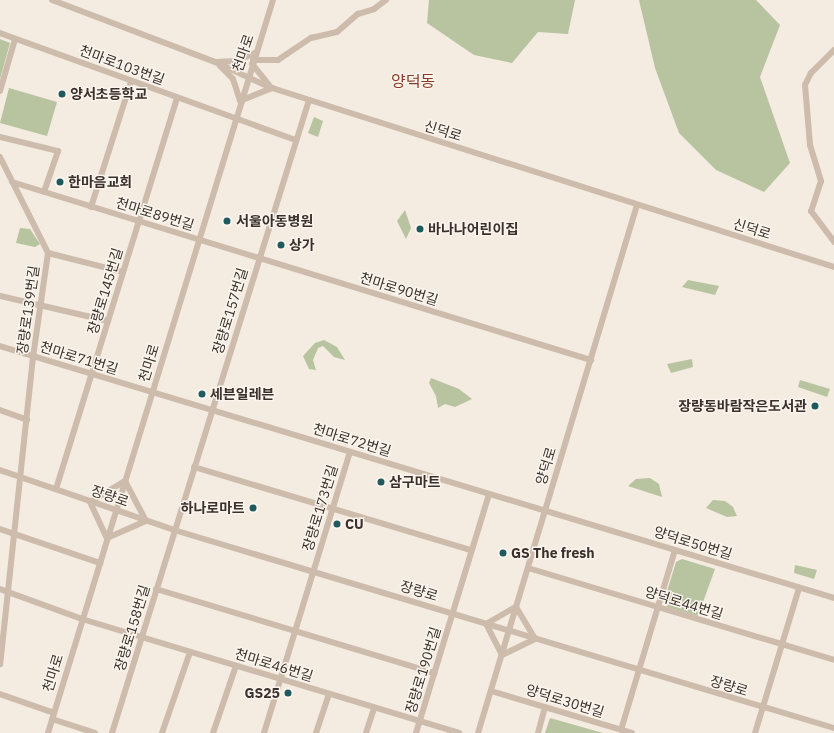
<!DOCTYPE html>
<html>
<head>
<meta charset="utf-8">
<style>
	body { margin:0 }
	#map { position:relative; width:834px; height:733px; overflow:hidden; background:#f4ebe1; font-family:"IBM Plex Sans","Noto Sans KR",sans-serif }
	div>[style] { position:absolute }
	.green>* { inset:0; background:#b8c4a0 }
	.minor>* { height:6px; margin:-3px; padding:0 3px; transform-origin:3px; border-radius:3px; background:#cdbbac }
	.dots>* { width:11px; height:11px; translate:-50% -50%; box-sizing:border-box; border:2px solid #fbf5ee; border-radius:50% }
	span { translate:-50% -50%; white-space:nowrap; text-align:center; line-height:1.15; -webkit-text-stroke:3px #fbf5ee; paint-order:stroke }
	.street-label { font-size:14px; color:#3b302b }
	.poi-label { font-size:14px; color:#3b302b; font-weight:700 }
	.left { translate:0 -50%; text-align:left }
	.right { translate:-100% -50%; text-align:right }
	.quarter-label { font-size:16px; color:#8c3b22 }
</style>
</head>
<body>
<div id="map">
	<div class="green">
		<div style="clip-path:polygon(429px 0,575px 0,568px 34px,538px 32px,512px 63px,474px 55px,427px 23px)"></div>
		<div style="clip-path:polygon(639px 0,756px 0,780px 25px,760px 77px,790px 163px,764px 192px,716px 170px,679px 133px,655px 68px)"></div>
		<div style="clip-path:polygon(0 39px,10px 43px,0 79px)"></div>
		<div style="clip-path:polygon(9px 88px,57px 102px,47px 136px,0 123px)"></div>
		<div style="clip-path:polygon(314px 117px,323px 121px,318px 137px,308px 133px)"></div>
		<div style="clip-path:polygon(405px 210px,411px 228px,406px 239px,397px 221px)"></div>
		<div style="clip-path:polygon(20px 228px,30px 229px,40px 244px,35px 247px,16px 243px)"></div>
		<div style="clip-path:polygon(688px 280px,719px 286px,715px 295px,682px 287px)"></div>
		<div style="clip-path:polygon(324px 340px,337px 347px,345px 360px,334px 357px,323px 346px,318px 348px,313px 360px,316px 370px,309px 369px,303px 356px,315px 343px)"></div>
		<div style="clip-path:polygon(692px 359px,693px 367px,671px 373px,667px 364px)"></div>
		<div style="clip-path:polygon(431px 378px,459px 389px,472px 399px,455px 407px,445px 404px,438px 408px,436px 396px,429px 383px)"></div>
		<div style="clip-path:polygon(800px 380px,830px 389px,827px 397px,798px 387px)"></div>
		<div style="clip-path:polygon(650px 478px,659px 484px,662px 497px,628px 486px,636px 479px)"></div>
		<div style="clip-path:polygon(713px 500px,725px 501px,733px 507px,737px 516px,727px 517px,706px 508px)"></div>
		<div style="clip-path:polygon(682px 559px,715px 569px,698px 616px,667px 607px,664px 601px,676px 562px)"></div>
		<div style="clip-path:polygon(795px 565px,817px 570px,814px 579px,794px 573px)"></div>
		<div style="clip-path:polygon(550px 718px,603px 733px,545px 733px)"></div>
	</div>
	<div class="minor">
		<div style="left:52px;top:0;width:172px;rotate:20.8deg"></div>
		<div style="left:213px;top:61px;width:62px;rotate:24.9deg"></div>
		<div style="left:269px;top:87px;width:593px;rotate:17.67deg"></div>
		<div style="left:0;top:33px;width:315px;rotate:19.9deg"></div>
		<div style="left:834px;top:50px;width:33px;rotate:135deg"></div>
		<div style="left:811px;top:73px;width:13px;rotate:117deg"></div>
		<div style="left:805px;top:85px;width:60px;rotate:85.2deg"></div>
		<div style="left:810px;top:145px;width:38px;rotate:73deg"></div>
		<div style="left:821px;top:181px;width:32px;rotate:108deg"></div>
		<div style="left:811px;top:211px;width:39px;rotate:53deg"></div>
		<div style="left:253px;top:60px;width:25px"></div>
		<div style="left:278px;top:60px;width:40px;rotate:-34deg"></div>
		<div style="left:311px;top:38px;width:27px;rotate:-13deg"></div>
		<div style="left:337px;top:32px;width:28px;rotate:-41deg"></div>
		<div style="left:358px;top:14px;width:17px;rotate:-17deg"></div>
		<div style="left:374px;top:9px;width:15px;rotate:-37deg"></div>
		<div style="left:216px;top:62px;width:21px;rotate:-3deg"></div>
		<div style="left:237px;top:61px;width:20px;rotate:-24deg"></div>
		<div style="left:252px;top:64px;width:27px;rotate:51deg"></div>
		<div style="left:220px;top:66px;width:18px;rotate:45deg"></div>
		<div style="left:233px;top:79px;width:23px;rotate:72deg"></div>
		<div style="left:240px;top:101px;width:35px;rotate:-22deg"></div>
		<div style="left:0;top:91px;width:54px;rotate:-73.9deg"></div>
		<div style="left:0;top:137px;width:60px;rotate:13.6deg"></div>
		<div style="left:58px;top:151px;width:43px;rotate:108.9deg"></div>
		<div style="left:0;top:157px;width:107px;rotate:63.4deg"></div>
		<div style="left:48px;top:253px;width:105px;rotate:98.2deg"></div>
		<div style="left:33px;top:357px;width:309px;rotate:96.1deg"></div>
		<div style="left:12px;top:182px;width:606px;rotate:17.09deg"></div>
		<div style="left:91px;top:207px;width:131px;rotate:-72.3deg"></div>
		<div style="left:48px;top:253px;width:77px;rotate:14.2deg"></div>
		<div style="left:0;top:296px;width:111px;rotate:13deg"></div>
		<div style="left:0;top:346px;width:871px;rotate:16.81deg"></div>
		<div style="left:0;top:410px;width:29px;rotate:20deg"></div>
		<div style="left:194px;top:467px;width:289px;rotate:16.7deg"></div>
		<div style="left:0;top:470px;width:184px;rotate:19deg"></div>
		<div style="left:174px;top:530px;width:689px;rotate:16.7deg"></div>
		<div style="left:125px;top:481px;width:45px;rotate:62.3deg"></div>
		<div style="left:56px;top:489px;width:409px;rotate:-72.8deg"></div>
		<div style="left:90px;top:502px;width:41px;rotate:-31deg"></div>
		<div style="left:90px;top:502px;width:40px;rotate:65deg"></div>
		<div style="left:0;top:529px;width:106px;rotate:18.8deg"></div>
		<div style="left:107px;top:538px;width:43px;rotate:-23.6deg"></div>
		<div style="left:528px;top:568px;width:320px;rotate:16.7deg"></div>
		<div style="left:0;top:589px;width:87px;rotate:20.1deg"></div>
		<div style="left:82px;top:619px;width:394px;rotate:16.8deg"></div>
		<div style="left:156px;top:589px;width:291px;rotate:16.8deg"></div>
		<div style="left:516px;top:607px;width:37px;rotate:59deg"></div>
		<div style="left:535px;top:639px;width:37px;rotate:154deg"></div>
		<div style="left:502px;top:655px;width:35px;rotate:-117deg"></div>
		<div style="left:486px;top:624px;width:34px;rotate:-30deg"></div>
		<div style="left:491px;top:691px;width:147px;rotate:16.6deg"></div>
		<div style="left:0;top:694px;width:57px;rotate:19.4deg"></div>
		<div style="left:52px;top:719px;width:45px;rotate:18deg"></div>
		<div style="left:621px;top:730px;width:188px;rotate:-73.3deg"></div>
		<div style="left:48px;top:733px;width:767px;rotate:-72.94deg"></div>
		<div style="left:112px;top:733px;width:663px;rotate:-72.71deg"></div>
		<div style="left:162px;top:733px;width:86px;rotate:-70.9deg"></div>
		<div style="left:213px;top:733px;width:71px;rotate:-71.1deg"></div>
		<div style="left:264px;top:733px;width:294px;rotate:-73deg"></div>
		<div style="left:316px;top:733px;width:41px;rotate:-71.6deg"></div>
		<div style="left:366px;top:733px;width:26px;rotate:-72deg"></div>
		<div style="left:416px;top:733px;width:250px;rotate:-73deg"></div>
		<div style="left:478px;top:733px;width:551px;rotate:-73.24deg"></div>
		<div style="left:538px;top:733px;width:27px;rotate:-75deg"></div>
		<div style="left:755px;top:733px;width:152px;rotate:-73.1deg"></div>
	</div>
	<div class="dots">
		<div style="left:62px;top:94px;background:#1f5a5e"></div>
		<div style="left:60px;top:182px;background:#1f5a5e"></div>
		<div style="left:227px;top:221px;background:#1f5a5e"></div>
		<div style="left:420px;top:229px;background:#1f5a5e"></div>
		<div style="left:281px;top:245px;background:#1f5a5e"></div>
		<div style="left:202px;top:394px;background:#1f5a5e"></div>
		<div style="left:815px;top:406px;background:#1f5a5e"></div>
		<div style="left:381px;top:482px;background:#1f5a5e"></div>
		<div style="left:253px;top:508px;background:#1f5a5e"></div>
		<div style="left:337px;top:524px;background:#1f5a5e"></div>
		<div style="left:503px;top:553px;background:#1f5a5e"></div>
		<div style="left:288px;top:693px;background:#1f5a5e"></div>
	</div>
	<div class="street-label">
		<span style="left:243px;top:53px;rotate:-71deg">천마로</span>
		<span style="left:122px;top:65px;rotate:20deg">천마로103번길</span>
		<span style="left:443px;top:131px;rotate:17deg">신덕로</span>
		<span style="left:155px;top:214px;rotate:17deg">천마로89번길</span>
		<span style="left:752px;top:229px;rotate:17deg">신덕로</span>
		<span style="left:399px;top:289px;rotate:17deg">천마로90번길</span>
		<span style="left:105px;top:291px;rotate:-73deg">장량로145번길</span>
		<span style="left:28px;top:310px;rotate:-82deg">장량로139번길</span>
		<span style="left:230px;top:311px;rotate:-73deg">장량로157번길</span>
		<span style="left:79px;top:358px;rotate:17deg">천마로71번길</span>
		<span style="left:149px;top:363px;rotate:-73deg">천마로</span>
		<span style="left:352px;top:440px;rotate:17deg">천마로72번길</span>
		<span style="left:546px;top:466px;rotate:-73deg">양덕로</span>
		<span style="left:110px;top:496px;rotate:19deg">장량로</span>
		<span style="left:320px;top:508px;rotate:-73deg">장량로173번길</span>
		<span style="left:693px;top:543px;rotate:17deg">양덕로50번길</span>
		<span style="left:419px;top:591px;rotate:17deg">장량로</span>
		<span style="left:684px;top:603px;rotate:17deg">양덕로44번길</span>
		<span style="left:132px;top:628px;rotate:-73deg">장량로158번길</span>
		<span style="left:274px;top:665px;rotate:17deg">천마로46번길</span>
		<span style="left:423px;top:670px;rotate:-73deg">장량로190번길</span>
		<span style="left:53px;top:673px;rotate:-73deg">천마로</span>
		<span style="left:729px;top:686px;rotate:17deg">장량로</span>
		<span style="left:565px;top:701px;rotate:17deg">양덕로30번길</span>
	</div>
	<div class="poi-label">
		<span class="left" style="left:70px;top:94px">양서초등학교</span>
		<span class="left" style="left:68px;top:182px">한마음교회</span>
		<span class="left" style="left:236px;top:221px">서울아동병원</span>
		<span class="left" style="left:428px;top:229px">바나나어린이집</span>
		<span class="left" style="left:289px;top:245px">상가</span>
		<span class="left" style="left:210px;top:394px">세븐일레븐</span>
		<span class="right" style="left:807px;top:406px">장량동바람작은도서관</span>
		<span class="left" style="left:389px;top:482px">삼구마트</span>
		<span class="right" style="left:245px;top:508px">하나로마트</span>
		<span class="left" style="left:345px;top:524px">CU</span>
		<span class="left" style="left:511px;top:553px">GS The fresh</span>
		<span class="right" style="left:280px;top:693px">GS25</span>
	</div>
	<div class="quarter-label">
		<span style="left:413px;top:81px">양덕동</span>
	</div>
</div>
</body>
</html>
